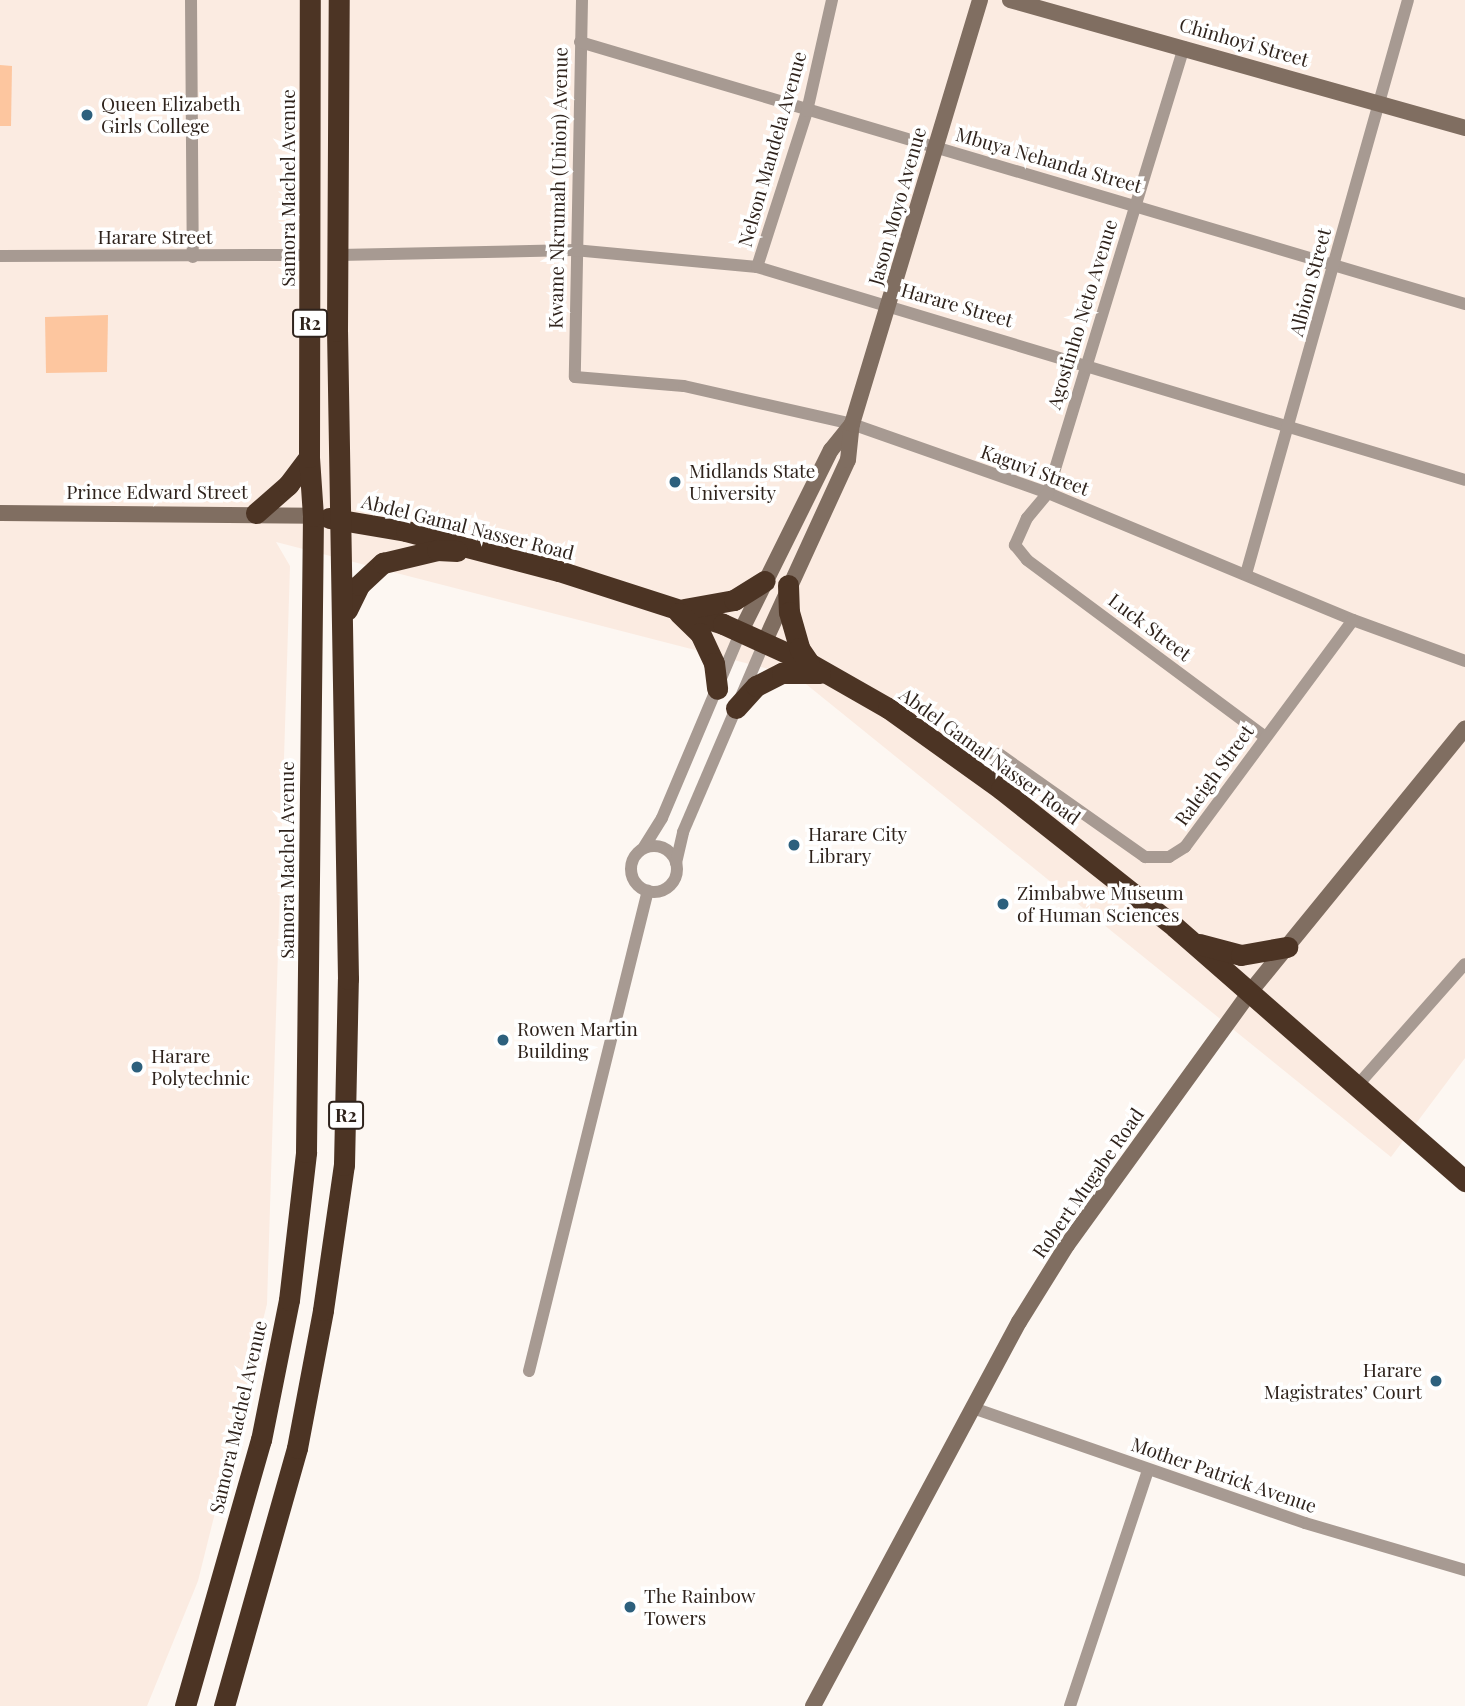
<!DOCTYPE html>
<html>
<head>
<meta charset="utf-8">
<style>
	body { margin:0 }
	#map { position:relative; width:1465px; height:1706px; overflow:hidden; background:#fdf7f2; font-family:"Playfair Display",serif }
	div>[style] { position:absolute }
	.built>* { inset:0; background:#fbebe1 }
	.green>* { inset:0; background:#fdc69f }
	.street>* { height:12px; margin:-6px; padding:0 6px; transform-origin:6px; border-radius:6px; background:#a79a92 }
	.street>.ring { margin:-6px; padding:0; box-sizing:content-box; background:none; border:12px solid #a79a92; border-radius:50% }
	.secondary>* { height:16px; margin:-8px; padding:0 8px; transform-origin:8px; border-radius:8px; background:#806e61 }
	.highway>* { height:21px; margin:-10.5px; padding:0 10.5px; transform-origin:10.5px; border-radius:10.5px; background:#4c3424 }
	.dots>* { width:19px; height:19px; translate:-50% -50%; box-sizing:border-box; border:4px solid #fff; border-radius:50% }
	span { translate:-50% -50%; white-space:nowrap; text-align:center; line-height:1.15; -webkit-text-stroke:7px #fff; paint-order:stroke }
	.shield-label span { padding:2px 5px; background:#fff; border:2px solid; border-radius:5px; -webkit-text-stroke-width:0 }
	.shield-label { font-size:18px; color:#2f231c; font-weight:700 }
	.street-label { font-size:19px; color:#2f231c }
	.poi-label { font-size:19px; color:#2f231c }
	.left { translate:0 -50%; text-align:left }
	.right { translate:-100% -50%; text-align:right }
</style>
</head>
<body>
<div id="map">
	<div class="built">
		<div style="clip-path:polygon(0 0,1465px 0,1465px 1058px,1391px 1157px,796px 676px,276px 542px,290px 566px,267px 1304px,198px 1581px,147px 1706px,0 1706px)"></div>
	</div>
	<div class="green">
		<div style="clip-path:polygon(0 65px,12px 66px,11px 126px,0 126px)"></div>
		<div style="clip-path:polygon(108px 315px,107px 372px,46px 373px,45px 317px)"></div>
	</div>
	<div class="street">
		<div style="left:191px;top:0;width:257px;rotate:89.6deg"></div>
		<div style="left:582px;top:0;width:377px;rotate:91.1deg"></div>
		<div style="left:575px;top:377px;width:109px;rotate:4.7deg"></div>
		<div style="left:684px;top:386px;width:172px;rotate:12.7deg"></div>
		<div style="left:852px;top:424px;width:208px;rotate:19.4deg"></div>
		<div style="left:1048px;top:493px;width:330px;rotate:22.6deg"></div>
		<div style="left:1353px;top:620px;width:119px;rotate:20.1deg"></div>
		<div style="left:580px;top:42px;width:923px;rotate:16.49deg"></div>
		<div style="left:1184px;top:47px;width:466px;rotate:107deg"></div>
		<div style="left:1048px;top:493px;width:33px;rotate:130deg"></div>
		<div style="left:1027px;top:518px;width:30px;rotate:114deg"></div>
		<div style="left:1015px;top:545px;width:19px;rotate:51deg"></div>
		<div style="left:1027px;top:560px;width:297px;rotate:36.6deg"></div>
		<div style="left:339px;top:255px;width:235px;rotate:-1.2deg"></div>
		<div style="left:574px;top:250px;width:184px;rotate:5.3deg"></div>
		<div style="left:757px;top:267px;width:739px;rotate:16.74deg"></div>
		<div style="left:0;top:256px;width:311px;rotate:-0.2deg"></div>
		<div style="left:757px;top:267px;width:164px;rotate:-72.2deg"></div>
		<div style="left:807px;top:111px;width:114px;rotate:-77.3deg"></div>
		<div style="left:1246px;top:574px;width:596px;rotate:-74.24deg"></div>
		<div style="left:966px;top:762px;width:23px;rotate:-23deg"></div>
		<div style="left:987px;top:753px;width:12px;rotate:5deg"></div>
		<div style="left:999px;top:754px;width:179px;rotate:35.2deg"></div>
		<div style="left:1145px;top:857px;width:24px"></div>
		<div style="left:1169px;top:857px;width:19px;rotate:-32deg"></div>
		<div style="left:1185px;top:847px;width:282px;rotate:-53.5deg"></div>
		<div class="ring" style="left:631px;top:846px;width:34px;height:34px"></div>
		<div style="left:644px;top:847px;width:34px;rotate:-58deg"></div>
		<div style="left:662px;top:818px;width:203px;rotate:-67.1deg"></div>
		<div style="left:676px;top:863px;width:32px;rotate:-77deg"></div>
		<div style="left:683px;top:832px;width:208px;rotate:-66.8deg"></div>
		<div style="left:1356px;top:1087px;width:164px;rotate:-48.5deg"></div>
		<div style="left:529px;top:1371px;width:495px;rotate:-76.1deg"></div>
		<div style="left:973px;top:1408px;width:351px;rotate:19.1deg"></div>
		<div style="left:1305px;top:1523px;width:167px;rotate:16.4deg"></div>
		<div style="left:1070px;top:1706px;width:249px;rotate:-71.7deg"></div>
	</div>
	<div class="secondary">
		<div style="left:1010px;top:0;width:473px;rotate:15.7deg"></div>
		<div style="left:0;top:513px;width:313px;rotate:0.5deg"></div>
		<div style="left:741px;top:631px;width:202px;rotate:-63.6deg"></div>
		<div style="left:831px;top:450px;width:33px;rotate:-51deg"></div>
		<div style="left:765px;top:641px;width:199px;rotate:-65.4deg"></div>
		<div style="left:848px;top:460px;width:36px;rotate:-84deg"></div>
		<div style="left:852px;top:424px;width:443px;rotate:-73.2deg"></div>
		<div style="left:813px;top:1706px;width:436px;rotate:-61.8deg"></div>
		<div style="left:1019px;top:1322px;width:91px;rotate:-58.1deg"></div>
		<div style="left:1067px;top:1245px;width:312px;rotate:-54.1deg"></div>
		<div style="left:1250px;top:992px;width:340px;rotate:-50.8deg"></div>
	</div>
	<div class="highway">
		<div style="left:256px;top:513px;width:43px;rotate:-41.2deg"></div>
		<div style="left:288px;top:485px;width:35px;rotate:-53deg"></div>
		<div style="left:329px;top:518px;width:78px;rotate:9.6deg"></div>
		<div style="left:406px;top:531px;width:158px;rotate:14.7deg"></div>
		<div style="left:559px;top:571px;width:172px;rotate:17.9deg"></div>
		<div style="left:723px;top:624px;width:94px;rotate:24.4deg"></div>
		<div style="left:809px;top:663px;width:91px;rotate:29.7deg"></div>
		<div style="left:888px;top:708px;width:139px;rotate:35.6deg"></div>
		<div style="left:1001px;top:789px;width:222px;rotate:38.4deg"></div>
		<div style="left:1175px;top:927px;width:386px;rotate:41.2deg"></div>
		<div style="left:788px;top:585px;width:27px;rotate:88deg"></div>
		<div style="left:789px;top:612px;width:37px;rotate:74deg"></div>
		<div style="left:799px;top:648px;width:18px;rotate:56deg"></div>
		<div style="left:684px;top:609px;width:51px;rotate:-10.2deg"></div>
		<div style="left:734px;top:600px;width:36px;rotate:-32deg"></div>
		<div style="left:347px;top:610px;width:28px;rotate:-64deg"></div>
		<div style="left:359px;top:585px;width:33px;rotate:-43deg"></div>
		<div style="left:383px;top:563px;width:56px;rotate:-13.5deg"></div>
		<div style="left:437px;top:550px;width:20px;rotate:3deg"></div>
		<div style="left:679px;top:613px;width:29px;rotate:44deg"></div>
		<div style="left:700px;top:633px;width:33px;rotate:65deg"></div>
		<div style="left:714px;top:663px;width:26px;rotate:83deg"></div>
		<div style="left:736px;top:708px;width:30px;rotate:-48deg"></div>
		<div style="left:756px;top:686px;width:29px;rotate:-27deg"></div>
		<div style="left:782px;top:673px;width:38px"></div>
		<div style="left:1199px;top:944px;width:43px;rotate:14.7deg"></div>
		<div style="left:1241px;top:955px;width:47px;rotate:-9.9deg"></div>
		<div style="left:185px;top:1706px;width:277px;rotate:-74.1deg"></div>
		<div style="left:261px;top:1440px;width:143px;rotate:-78.7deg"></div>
		<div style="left:289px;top:1300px;width:149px;rotate:-83.4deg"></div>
		<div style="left:306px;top:1152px;width:636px;rotate:-89.37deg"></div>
		<div style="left:313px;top:516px;width:59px;rotate:-93.9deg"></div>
		<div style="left:309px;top:457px;width:457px;rotate:-89.9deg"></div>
		<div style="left:224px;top:1706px;width:268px;rotate:-74.2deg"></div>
		<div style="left:297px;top:1448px;width:140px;rotate:-79.3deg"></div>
		<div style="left:323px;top:1310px;width:147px;rotate:-81.8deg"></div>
		<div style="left:344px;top:1165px;width:186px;rotate:-88.8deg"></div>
		<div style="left:348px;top:979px;width:648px;rotate:-90.97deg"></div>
		<div style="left:337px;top:331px;width:331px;rotate:-89.7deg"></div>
	</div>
	<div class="dots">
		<div style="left:87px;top:115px;background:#2d607d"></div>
		<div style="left:675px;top:482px;background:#2d607d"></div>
		<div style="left:794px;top:845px;background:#2d607d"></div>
		<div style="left:1003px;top:904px;background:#2d607d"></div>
		<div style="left:503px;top:1040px;background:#2d607d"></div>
		<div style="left:137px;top:1067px;background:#2d607d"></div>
		<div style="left:1436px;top:1381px;background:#2d607d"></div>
		<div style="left:630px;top:1607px;background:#2d607d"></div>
	</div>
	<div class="shield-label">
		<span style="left:310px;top:323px">R2</span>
		<span style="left:346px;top:1115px">R2</span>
	</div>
	<div class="street-label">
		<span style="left:1244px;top:42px;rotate:16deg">Chinhoyi Street</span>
		<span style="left:772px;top:149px;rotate:-74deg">Nelson Mandela Avenue</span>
		<span style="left:1049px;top:160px;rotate:16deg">Mbuya Nehanda Street</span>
		<span style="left:288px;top:188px;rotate:-90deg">Samora Machel Avenue</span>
		<span style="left:558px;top:188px;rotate:-89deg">Kwame Nkrumah (Union) Avenue</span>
		<span style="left:897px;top:206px;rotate:-74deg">Jason Moyo Avenue</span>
		<span style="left:155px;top:237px">Harare Street</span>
		<span style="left:1310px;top:282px;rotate:-75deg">Albion Street</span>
		<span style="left:957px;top:305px;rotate:16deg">Harare Street</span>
		<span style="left:1082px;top:314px;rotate:-73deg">Agostinho Neto Avenue</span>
		<span style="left:1035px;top:470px;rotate:20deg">Kaguvi Street</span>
		<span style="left:157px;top:492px">Prince Edward Street</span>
		<span style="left:468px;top:527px;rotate:14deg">Abdel Gamal Nasser Road</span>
		<span style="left:1150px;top:627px;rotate:37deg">Luck Street</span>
		<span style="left:990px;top:756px;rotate:36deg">Abdel Gamal Nasser Road</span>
		<span style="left:1214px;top:775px;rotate:-54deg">Raleigh Street</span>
		<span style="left:287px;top:860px;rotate:-90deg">Samora Machel Avenue</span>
		<span style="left:1088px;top:1183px;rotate:-55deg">Robert Mugabe Road</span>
		<span style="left:238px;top:1417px;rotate:-77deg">Samora Machel Avenue</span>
		<span style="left:1224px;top:1475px;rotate:19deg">Mother Patrick Avenue</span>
	</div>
	<div class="poi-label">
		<span class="left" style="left:101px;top:115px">Queen Elizabeth<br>Girls College</span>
		<span class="left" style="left:689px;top:482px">Midlands State<br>University</span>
		<span class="left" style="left:808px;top:845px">Harare City<br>Library</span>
		<span class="left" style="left:1017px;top:904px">Zimbabwe Museum<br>of Human Sciences</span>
		<span class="left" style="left:517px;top:1040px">Rowen Martin<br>Building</span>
		<span class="left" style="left:151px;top:1067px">Harare<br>Polytechnic</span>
		<span class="right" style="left:1422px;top:1381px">Harare<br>Magistrates’ Court</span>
		<span class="left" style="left:644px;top:1607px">The Rainbow<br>Towers</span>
	</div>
</div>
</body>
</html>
